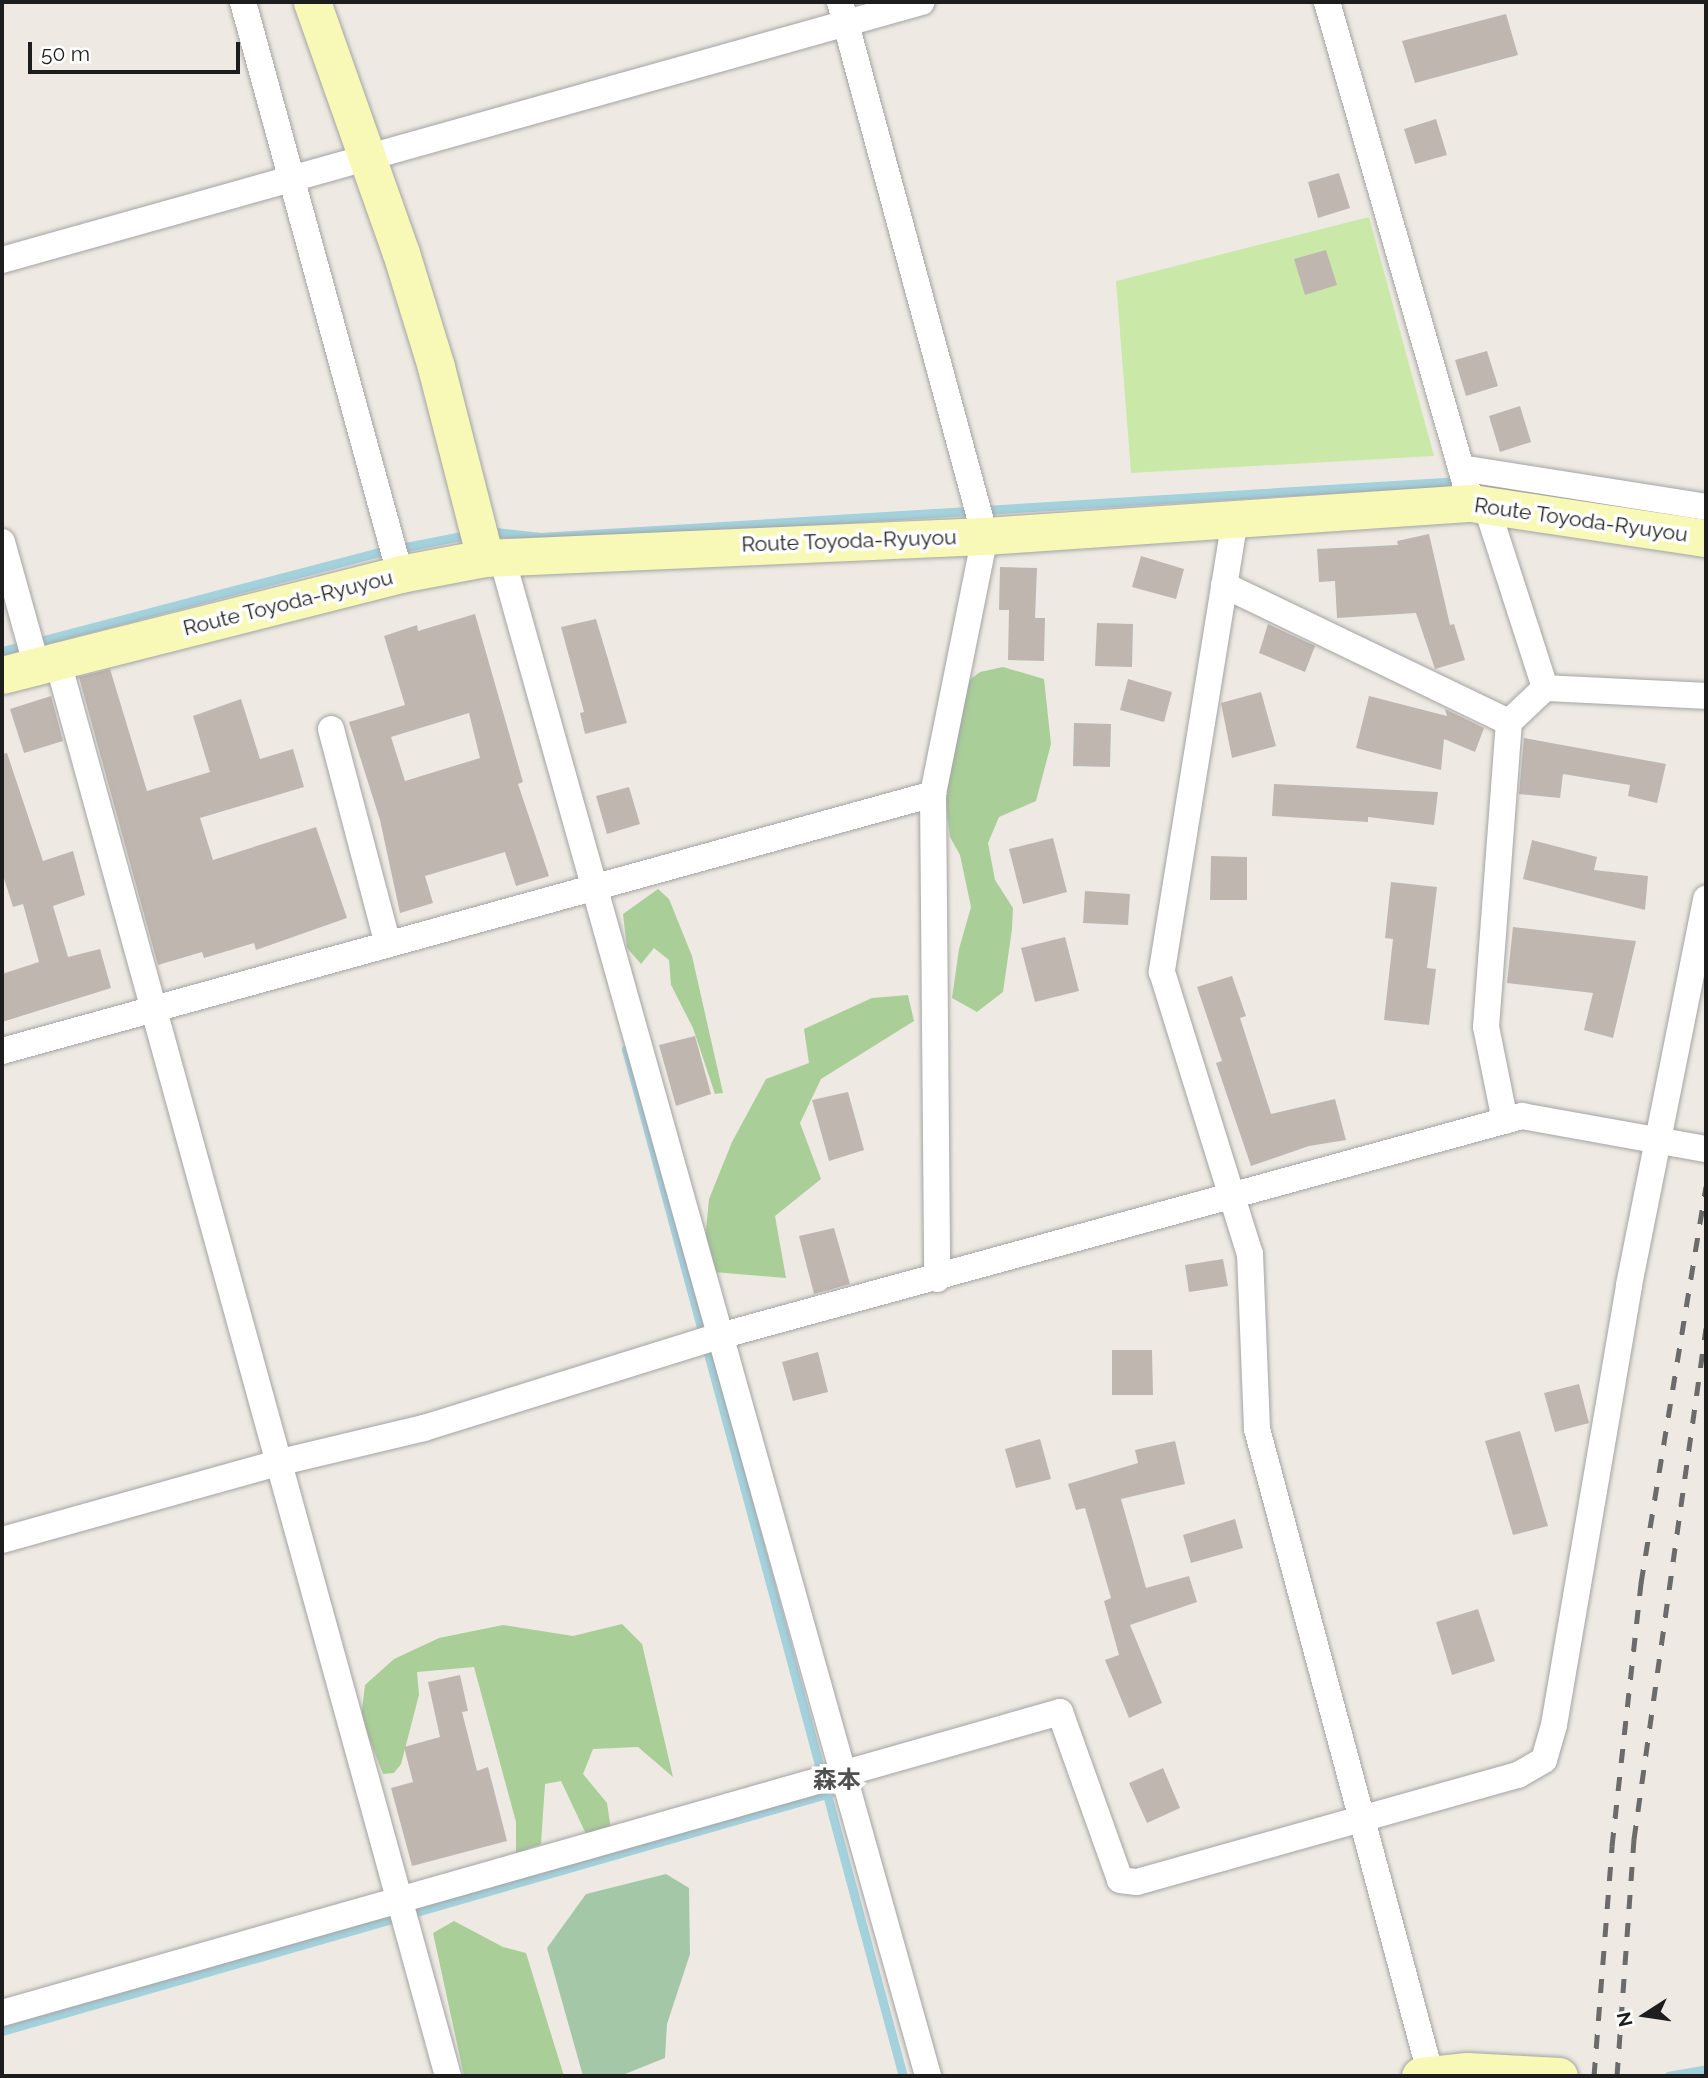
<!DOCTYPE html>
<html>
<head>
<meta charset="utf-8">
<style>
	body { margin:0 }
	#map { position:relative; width:1708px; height:2078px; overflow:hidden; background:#eeeae3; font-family:Raleway,"Noto Sans JP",sans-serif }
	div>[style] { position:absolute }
	.grass>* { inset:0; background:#cae9a9 }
	.forest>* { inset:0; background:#a9ce98 }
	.cemetery>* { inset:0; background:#a4c7a8 }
	.stream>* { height:9px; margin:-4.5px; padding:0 4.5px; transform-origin:4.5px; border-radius:4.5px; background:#a3d1dc }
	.building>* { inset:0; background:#bfb6af }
	.roads { filter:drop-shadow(0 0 2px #a4a4a4) drop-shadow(0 0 2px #a4a4a4) }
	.street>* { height:26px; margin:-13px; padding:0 13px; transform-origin:13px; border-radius:13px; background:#fff }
	.secondary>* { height:37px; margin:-18.5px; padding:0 18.5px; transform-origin:18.5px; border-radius:18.5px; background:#f8f9b6 }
	.rail>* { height:5px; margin-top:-2.5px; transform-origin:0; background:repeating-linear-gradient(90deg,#6b6b6b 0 14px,transparent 0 28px) }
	span { translate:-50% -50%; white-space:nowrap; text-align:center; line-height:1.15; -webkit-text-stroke:7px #fff; paint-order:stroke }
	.street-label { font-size:21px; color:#1d1d1d }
	.quarter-label { font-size:24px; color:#505050; font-weight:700 }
	.frame { position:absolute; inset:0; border:4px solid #1d1d1d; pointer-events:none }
	.north { position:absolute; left:1610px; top:1980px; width:70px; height:70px; -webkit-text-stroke:5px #fff; paint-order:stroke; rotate:258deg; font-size:19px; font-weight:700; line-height:28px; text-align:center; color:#1d1d1d }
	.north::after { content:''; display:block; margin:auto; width:24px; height:32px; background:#1d1d1d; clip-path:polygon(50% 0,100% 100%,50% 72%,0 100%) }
	.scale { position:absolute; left:28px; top:42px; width:212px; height:32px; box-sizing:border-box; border:4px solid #1d1d1d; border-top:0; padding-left:9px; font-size:21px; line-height:24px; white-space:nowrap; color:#1d1d1d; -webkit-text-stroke:5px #fff; paint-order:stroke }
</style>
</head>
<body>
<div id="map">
	<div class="grass">
		<div style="clip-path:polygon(1369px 217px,1434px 456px,1131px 473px,1116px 281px)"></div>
	</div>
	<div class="forest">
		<div style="clip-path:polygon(1003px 667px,1044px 679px,1051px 744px,1036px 801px,999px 817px,988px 843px,995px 880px,1013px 908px,1012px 929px,1003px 992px,977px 1012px,952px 998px,959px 949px,971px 907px,960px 855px,950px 837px,945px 798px,954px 692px,980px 672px)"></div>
		<div style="clip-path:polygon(658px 889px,669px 899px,692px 956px,723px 1093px,715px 1094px,693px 1028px,671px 985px,669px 960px,654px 948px,641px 964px,627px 948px,623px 914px)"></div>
		<div style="clip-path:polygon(908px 995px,914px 1021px,821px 1079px,800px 1123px,821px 1179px,775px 1216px,786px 1278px,702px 1271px,709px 1199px,732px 1142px,766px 1079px,809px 1063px,804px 1029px,872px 998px)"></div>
		<div style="clip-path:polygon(622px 1624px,642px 1644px,673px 1777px,638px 1747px,593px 1749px,583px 1774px,607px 1803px,611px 1830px,587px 1836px,561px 1781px,545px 1784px,541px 1844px,516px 1853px,516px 1822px,474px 1667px,417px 1672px,419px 1695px,401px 1764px,394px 1773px,383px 1774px,361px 1718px,365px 1685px,394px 1659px,439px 1638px,503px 1625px,573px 1636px)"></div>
		<div style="clip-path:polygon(454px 1921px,503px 1947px,526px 1953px,564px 2076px,464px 2076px,433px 1933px)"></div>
	</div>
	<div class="cemetery">
		<div style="clip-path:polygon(666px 1874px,689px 1888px,690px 1954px,667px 2024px,665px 2058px,620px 2076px,583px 2076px,547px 1948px,586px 1894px)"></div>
	</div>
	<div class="stream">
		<div style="left:486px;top:531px;width:55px;rotate:6.2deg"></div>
		<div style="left:541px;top:537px;width:66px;rotate:-3.5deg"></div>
		<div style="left:607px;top:533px;width:855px;rotate:-3.49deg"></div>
		<div style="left:2px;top:651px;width:386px;rotate:-14.7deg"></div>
		<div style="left:375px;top:553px;width:99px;rotate:-11.1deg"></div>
		<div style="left:626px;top:1049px;width:1064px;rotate:74.91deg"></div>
		<div style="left:2px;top:2031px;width:862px;rotate:-16.04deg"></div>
		<div style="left:1668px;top:2076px;width:39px;rotate:-10deg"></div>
	</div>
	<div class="building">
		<div style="clip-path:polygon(1506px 14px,1518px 55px,1415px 83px,1402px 41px)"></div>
		<div style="clip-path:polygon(1436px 119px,1447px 155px,1415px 164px,1404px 129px)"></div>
		<div style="clip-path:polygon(1339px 173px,1350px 208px,1318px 218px,1308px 182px)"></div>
		<div style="clip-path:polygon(1326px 250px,1337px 285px,1305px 295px,1294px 259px)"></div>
		<div style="clip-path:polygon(1487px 351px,1498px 386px,1466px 396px,1455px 360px)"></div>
		<div style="clip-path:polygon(1520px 406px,1531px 442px,1500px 452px,1489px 416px)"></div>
		<div style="clip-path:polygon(1429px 534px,1450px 625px,1454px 624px,1465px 660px,1435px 669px,1416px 613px,1337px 618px,1335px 581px,1319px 582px,1317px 549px,1398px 545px,1397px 541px)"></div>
		<div style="clip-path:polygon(1141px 556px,1184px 569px,1176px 599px,1132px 587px)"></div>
		<div style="clip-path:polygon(1000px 567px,1037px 568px,1035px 618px,1045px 618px,1044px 661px,1008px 660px,1009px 610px,999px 610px)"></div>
		<div style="clip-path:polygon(evenodd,475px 614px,523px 782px,518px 784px,549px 876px,516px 886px,505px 852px,425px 876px,433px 903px,400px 913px,380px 820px,349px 722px,405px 705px,384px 636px,417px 625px,418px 631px,475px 614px,469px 713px,480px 758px,405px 781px,391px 737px,469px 713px)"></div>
		<div style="clip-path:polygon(596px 619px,627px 723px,585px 734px,580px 713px,584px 712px,561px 627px)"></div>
		<div style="clip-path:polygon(1097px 623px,1133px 624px,1132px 667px,1095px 666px)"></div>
		<div style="clip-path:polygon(1268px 624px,1315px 646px,1305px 672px,1259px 653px)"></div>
		<div style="clip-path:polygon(110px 669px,147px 791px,210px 772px,193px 716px,241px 699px,260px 759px,293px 749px,304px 787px,200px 818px,213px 860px,316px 827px,347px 918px,256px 950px,254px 943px,204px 958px,202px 952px,158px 965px,79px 677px)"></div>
		<div style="clip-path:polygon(1128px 679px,1172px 692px,1164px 722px,1120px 710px)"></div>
		<div style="clip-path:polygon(1261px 692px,1276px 746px,1232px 758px,1221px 703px)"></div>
		<div style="clip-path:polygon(51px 696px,63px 741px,24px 753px,10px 709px)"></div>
		<div style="clip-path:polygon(1369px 696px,1447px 716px,1445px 709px,1484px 728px,1475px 752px,1444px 739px,1441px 770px,1356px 748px)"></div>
		<div style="clip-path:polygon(1074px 723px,1111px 724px,1110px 767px,1073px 766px)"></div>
		<div style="clip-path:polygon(1524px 738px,1666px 764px,1657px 803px,1628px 796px,1630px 785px,1563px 774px,1560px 798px,1519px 794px)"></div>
		<div style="clip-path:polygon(7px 753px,43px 861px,73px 851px,85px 895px,53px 906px,68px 957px,100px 949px,111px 988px,2px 1022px,2px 974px,39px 962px,23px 904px,13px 907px,2px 872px,2px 754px)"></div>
		<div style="clip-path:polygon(1274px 784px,1438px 792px,1434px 825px,1368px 817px,1368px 822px,1272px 816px)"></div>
		<div style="clip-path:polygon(629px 787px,640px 824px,607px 834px,596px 796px)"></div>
		<div style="clip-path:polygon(1053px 838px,1067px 892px,1023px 904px,1009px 849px)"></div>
		<div style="clip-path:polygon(1532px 840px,1597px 857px,1594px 870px,1648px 876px,1645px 910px,1523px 879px)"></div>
		<div style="clip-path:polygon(1211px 856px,1247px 857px,1247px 900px,1210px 900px)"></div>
		<div style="clip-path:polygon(1391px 882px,1437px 887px,1427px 968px,1436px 969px,1429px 1025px,1384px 1020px,1393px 939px,1385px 938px)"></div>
		<div style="clip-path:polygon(1085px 891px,1130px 894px,1128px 925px,1083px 923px)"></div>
		<div style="clip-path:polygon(1513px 927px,1636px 941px,1613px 1038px,1584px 1030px,1593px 993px,1507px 983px)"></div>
		<div style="clip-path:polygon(1065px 937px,1079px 991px,1035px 1002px,1021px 948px)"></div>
		<div style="clip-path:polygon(1232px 976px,1246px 1016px,1240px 1018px,1271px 1114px,1335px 1099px,1346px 1140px,1309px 1146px,1251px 1166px,1216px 1063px,1222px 1061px,1197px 987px)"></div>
		<div style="clip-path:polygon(695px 1036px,711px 1094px,676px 1106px,659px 1045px)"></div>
		<div style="clip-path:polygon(848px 1092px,864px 1150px,829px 1161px,812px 1100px)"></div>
		<div style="clip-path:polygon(834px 1228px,850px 1284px,814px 1294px,799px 1236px)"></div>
		<div style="clip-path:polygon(1223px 1259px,1228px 1286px,1189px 1292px,1185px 1265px)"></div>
		<div style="clip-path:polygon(1112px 1350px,1152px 1350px,1153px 1395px,1112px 1395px)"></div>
		<div style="clip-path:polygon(818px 1352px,828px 1392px,793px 1401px,782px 1362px)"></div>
		<div style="clip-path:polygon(1579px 1384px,1589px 1423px,1555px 1432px,1544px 1393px)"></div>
		<div style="clip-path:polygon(1520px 1431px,1548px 1526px,1513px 1535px,1485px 1441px)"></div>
		<div style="clip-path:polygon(1040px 1439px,1051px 1479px,1016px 1488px,1005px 1449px)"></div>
		<div style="clip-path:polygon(1175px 1441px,1185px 1484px,1121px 1499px,1146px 1588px,1189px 1576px,1197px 1602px,1130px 1625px,1162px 1703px,1129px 1718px,1105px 1660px,1119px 1655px,1104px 1601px,1111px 1598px,1085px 1508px,1076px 1510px,1068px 1484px,1138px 1463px,1135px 1450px)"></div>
		<div style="clip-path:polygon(1235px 1519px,1243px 1548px,1191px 1563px,1183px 1535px)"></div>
		<div style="clip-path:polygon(1478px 1609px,1495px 1661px,1452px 1675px,1436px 1622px)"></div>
		<div style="clip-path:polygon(460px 1675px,468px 1711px,462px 1712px,477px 1771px,488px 1767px,507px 1841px,412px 1866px,391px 1788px,413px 1782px,404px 1747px,440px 1737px,428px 1682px)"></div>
		<div style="clip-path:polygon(1163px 1768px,1180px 1808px,1147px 1823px,1129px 1783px)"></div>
	</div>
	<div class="roads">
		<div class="street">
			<div style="left:243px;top:2px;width:593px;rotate:74.65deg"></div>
			<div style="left:840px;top:2px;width:553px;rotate:74.81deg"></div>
			<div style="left:985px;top:536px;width:263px;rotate:101.4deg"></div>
			<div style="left:933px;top:794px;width:485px;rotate:89.5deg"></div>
			<div style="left:1327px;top:2px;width:521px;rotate:73.96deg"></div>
			<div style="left:2px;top:260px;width:955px;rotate:-15.67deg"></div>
			<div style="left:1461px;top:468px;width:248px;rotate:9deg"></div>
			<div style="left:1487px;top:508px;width:189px;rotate:72.1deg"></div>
			<div style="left:1545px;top:688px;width:161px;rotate:2.8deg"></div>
			<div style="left:1235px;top:519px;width:459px;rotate:99.2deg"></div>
			<div style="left:1162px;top:972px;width:295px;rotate:72.7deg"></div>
			<div style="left:1250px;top:1254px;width:175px;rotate:87.7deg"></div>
			<div style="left:1257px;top:1429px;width:670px;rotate:74.95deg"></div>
			<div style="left:2px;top:542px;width:130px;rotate:74.4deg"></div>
			<div style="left:502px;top:558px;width:1577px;rotate:74.32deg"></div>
			<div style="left:1224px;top:585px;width:316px;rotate:25.7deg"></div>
			<div style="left:58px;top:662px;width:1467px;rotate:74.58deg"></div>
			<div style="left:331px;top:729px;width:222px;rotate:75.2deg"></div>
			<div style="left:2px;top:1051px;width:966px;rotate:-15.43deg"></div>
			<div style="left:1505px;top:1121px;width:96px;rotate:-101.4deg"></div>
			<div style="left:1486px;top:1027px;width:306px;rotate:-85.7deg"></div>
			<div style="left:1509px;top:722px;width:50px;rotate:-43.4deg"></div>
			<div style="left:2px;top:1540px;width:286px;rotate:-15.6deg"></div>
			<div style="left:277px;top:1463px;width:151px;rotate:-13.4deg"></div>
			<div style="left:424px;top:1428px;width:310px;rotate:-17.3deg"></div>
			<div style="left:720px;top:1336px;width:832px;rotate:-15.34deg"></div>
			<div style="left:1522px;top:1116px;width:187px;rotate:10.2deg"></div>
			<div style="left:2px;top:2013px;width:1100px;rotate:-15.88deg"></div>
			<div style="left:1060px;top:1712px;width:178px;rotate:70.3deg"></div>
			<div style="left:1120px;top:1880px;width:17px;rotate:7deg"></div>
			<div style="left:1137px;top:1882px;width:396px;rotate:-15.7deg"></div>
			<div style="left:1518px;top:1775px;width:30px;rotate:-30deg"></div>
			<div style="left:1544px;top:1760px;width:36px;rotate:-74deg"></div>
			<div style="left:1554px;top:1725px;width:446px;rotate:-80.3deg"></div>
			<div style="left:1629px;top:1285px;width:394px;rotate:-78.7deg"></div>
		</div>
		<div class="secondary">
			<div style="left:312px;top:2px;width:266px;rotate:70.5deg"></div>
			<div style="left:401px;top:253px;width:119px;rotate:72.9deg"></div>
			<div style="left:436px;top:367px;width:197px;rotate:75.6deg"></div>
			<div style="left:2px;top:675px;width:411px;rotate:-14.2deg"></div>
			<div style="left:400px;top:574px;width:86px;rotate:-10.7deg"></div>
			<div style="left:485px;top:558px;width:500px;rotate:-2.52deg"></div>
			<div style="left:985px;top:536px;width:487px;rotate:-3.9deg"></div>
			<div style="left:1471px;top:503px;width:238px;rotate:8.5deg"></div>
			<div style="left:1420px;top:2076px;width:47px;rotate:-6.1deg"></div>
			<div style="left:1467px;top:2071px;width:92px;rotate:3.1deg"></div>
		</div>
	</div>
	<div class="rail">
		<div style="left:1594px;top:2076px;width:231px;rotate:-85.5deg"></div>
		<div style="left:1612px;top:1846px;width:265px;rotate:-83.7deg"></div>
		<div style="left:1641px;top:1583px;width:402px;rotate:-80.7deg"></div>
		<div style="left:1617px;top:2076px;width:238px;rotate:-85.9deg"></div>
		<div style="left:1634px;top:1839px;width:516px;rotate:-81.98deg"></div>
	</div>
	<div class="street-label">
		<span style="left:1581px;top:520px;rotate:8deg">Route Toyoda-Ryuyou</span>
		<span style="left:849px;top:541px;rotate:-2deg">Route Toyoda-Ryuyou</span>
		<span style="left:288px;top:603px;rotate:-14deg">Route Toyoda-Ryuyou</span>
	</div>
	<div class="quarter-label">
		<span style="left:837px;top:1780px">森本</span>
	</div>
	<div class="frame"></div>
	<div class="north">N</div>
	<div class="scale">50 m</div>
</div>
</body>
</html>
